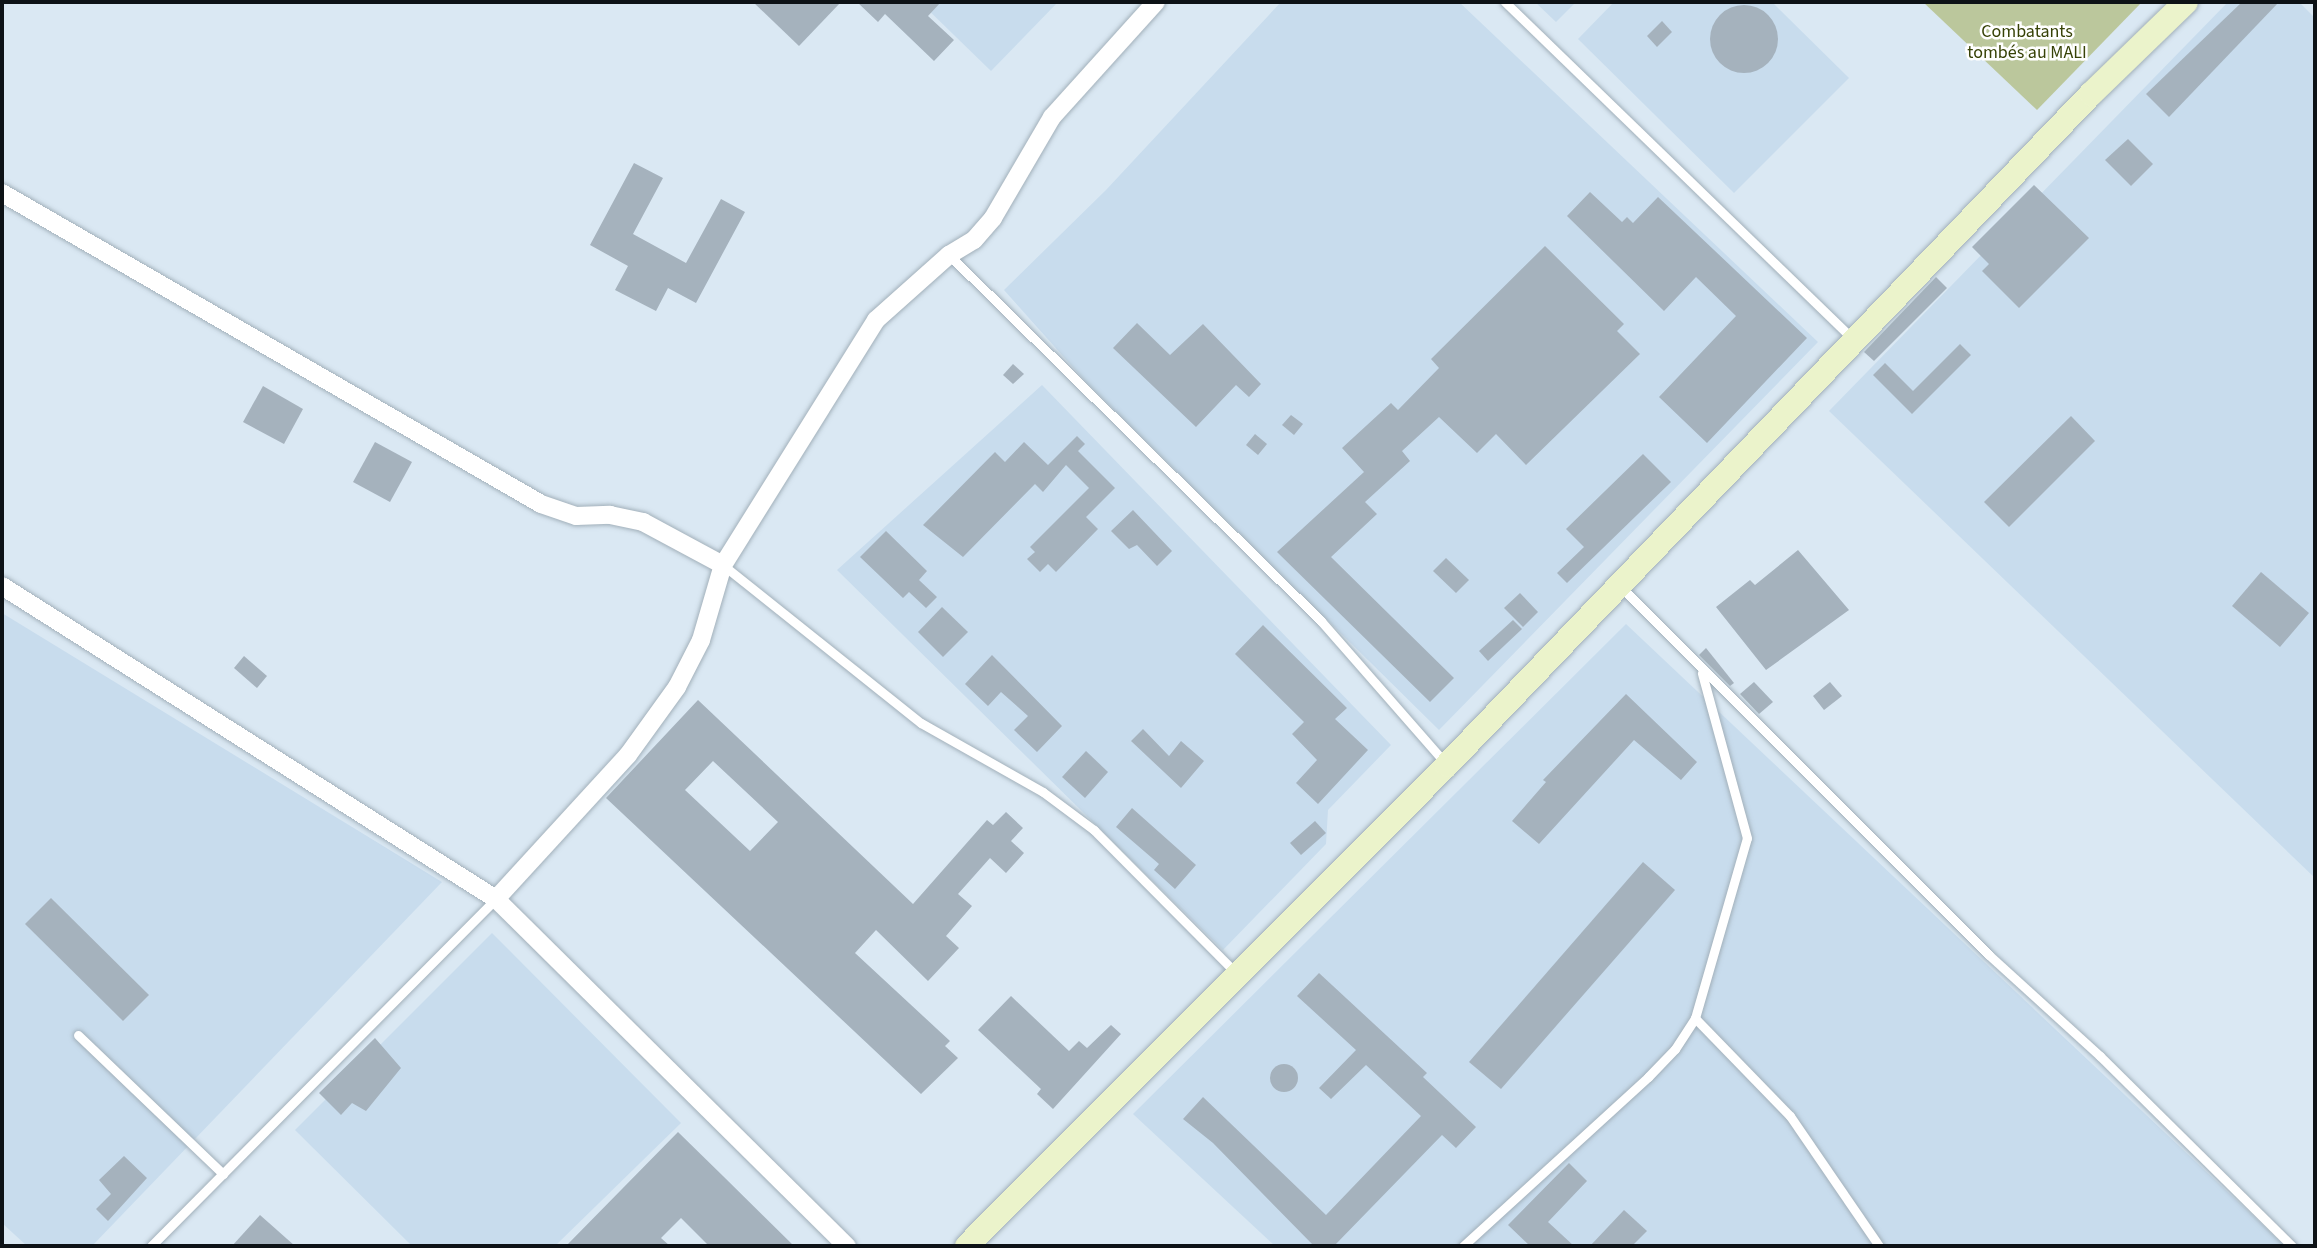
<!DOCTYPE html>
<html>
<head>
<meta charset="utf-8">
<style>
	body { margin:0 }
	#map { position:relative; width:2317px; height:1248px; overflow:hidden; background:#dae8f3; font-family:"Source Sans 3",sans-serif }
	div>[style] { position:absolute }
	.built>* { inset:0; background:#c8dced }
	.green>* { inset:0; background:#bbc79c }
	.building>* { inset:0; background:#a5b2bd }
	.round { border-radius:50% }
	.roads { filter:drop-shadow(0 0 2px #a2b0ba) drop-shadow(0 0 2px #a2b0ba) }
	.lane>* { height:9px; margin:-4.5px; padding:0 4.5px; transform-origin:4.5px; border-radius:4.5px; background:#fff }
	.street>* { height:18px; margin:-9px; padding:0 9px; transform-origin:9px; border-radius:9px; background:#fff }
	.secondary>* { height:24px; margin:-12px; padding:0 12px; transform-origin:12px; border-radius:12px; background:#ebf3cb }
	span { translate:-50% -50%; white-space:nowrap; text-align:center; line-height:1.15; -webkit-text-stroke:5px #fff; paint-order:stroke }
	.park-label { font-size:18px; color:#374207 }
	.frame { position:absolute; inset:0; border:4px solid #0d1216; pointer-events:none }
</style>
</head>
<body>
<div id="map">
	<div class="built">
		<div style="clip-path:polygon(920px 2px,1058px 2px,991px 71px)"></div>
		<div style="clip-path:polygon(1281px 2px,1459px 2px,1818px 342px,1439px 730px,1087px 383px,1004px 290px,1106px 190px)"></div>
		<div style="clip-path:polygon(1535px 2px,1576px 2px,1556px 22px)"></div>
		<div style="clip-path:polygon(1614px 2px,1772px 2px,1849px 78px,1734px 193px,1578px 39px)"></div>
		<div style="clip-path:polygon(2228px 2px,2299px 2px,2315px 18px,2315px 878px,1829px 411px)"></div>
		<div style="clip-path:polygon(1042px 385px,1391px 745px,1328px 810px,1326px 844px,1223px 950px,837px 570px)"></div>
		<div style="clip-path:polygon(2px 613px,442px 882px,92px 1246px,27px 1246px,2px 1223px)"></div>
		<div style="clip-path:polygon(1626px 624px,2285px 1246px,1275px 1246px,1133px 1114px)"></div>
		<div style="clip-path:polygon(492px 933px,681px 1123px,555px 1246px,412px 1246px,295px 1130px)"></div>
	</div>
	<div class="green">
		<div style="clip-path:polygon(1923px 2px,2142px 2px,2037px 110px)"></div>
	</div>
	<div class="building">
		<div style="clip-path:polygon(753px 2px,841px 2px,799px 46px)"></div>
		<div style="clip-path:polygon(857px 2px,941px 2px,928px 16px,954px 40px,934px 61px,885px 14px,878px 22px)"></div>
		<div style="clip-path:polygon(2242px 2px,2279px 2px,2169px 117px,2146px 94px)"></div>
		<div class="round" style="left:1710px;top:5px;width:68px;height:68px"></div>
		<div style="clip-path:polygon(1662px 21px,1672px 32px,1657px 47px,1647px 36px)"></div>
		<div style="clip-path:polygon(2128px 139px,2153px 164px,2131px 186px,2105px 160px)"></div>
		<div style="clip-path:polygon(634px 163px,663px 178px,633px 234px,686px 263px,721px 199px,745px 212px,696px 303px,668px 288px,656px 311px,615px 290px,628px 266px,590px 245px)"></div>
		<div style="clip-path:polygon(2034px 185px,2089px 238px,2019px 308px,1982px 271px,1989px 264px,1972px 247px)"></div>
		<div style="clip-path:polygon(1590px 192px,1622px 222px,1627px 217px,1633px 223px,1658px 197px,1807px 338px,1707px 443px,1659px 397px,1736px 316px,1696px 277px,1664px 311px,1567px 216px)"></div>
		<div style="clip-path:polygon(1545px 246px,1624px 324px,1617px 331px,1640px 354px,1526px 465px,1496px 434px,1477px 453px,1439px 417px,1402px 451px,1410px 461px,1365px 502px,1377px 514px,1331px 557px,1454px 678px,1430px 702px,1277px 552px,1364px 472px,1342px 448px,1391px 403px,1398px 410px,1439px 368px,1431px 359px)"></div>
		<div style="clip-path:polygon(1936px 277px,1947px 288px,1874px 361px,1864px 352px)"></div>
		<div style="clip-path:polygon(1137px 323px,1170px 355px,1203px 324px,1261px 384px,1249px 397px,1236px 385px,1196px 427px,1113px 348px)"></div>
		<div style="clip-path:polygon(1960px 344px,1971px 355px,1912px 414px,1873px 375px,1885px 363px,1913px 391px)"></div>
		<div style="clip-path:polygon(1013px 364px,1024px 374px,1013px 384px,1003px 375px)"></div>
		<div style="clip-path:polygon(263px 386px,303px 409px,284px 444px,243px 422px)"></div>
		<div style="clip-path:polygon(1291px 415px,1303px 424px,1294px 435px,1282px 425px)"></div>
		<div style="clip-path:polygon(2071px 416px,2095px 441px,2009px 527px,1984px 502px)"></div>
		<div style="clip-path:polygon(1255px 434px,1267px 444px,1258px 455px,1246px 445px)"></div>
		<div style="clip-path:polygon(1077px 436px,1085px 444px,1078px 451px,1115px 488px,1086px 517px,1098px 529px,1056px 572px,1048px 564px,1040px 572px,1027px 559px,1035px 552px,1030px 547px,1089px 488px,1066px 465px,1043px 492px,1035px 484px,963px 557px,923px 525px,995px 452px,1005px 462px,1024px 442px,1048px 465px)"></div>
		<div style="clip-path:polygon(375px 442px,412px 462px,390px 502px,353px 482px)"></div>
		<div style="clip-path:polygon(1643px 454px,1671px 482px,1567px 583px,1557px 573px,1584px 547px,1566px 529px)"></div>
		<div style="clip-path:polygon(1133px 510px,1172px 551px,1157px 566px,1137px 545px,1129px 549px,1111px 531px)"></div>
		<div style="clip-path:polygon(886px 531px,927px 571px,919px 580px,937px 597px,926px 608px,909px 592px,903px 598px,860px 557px)"></div>
		<div style="clip-path:polygon(1798px 550px,1849px 610px,1766px 670px,1716px 607px,1750px 580px,1755px 585px)"></div>
		<div style="clip-path:polygon(1446px 558px,1469px 580px,1456px 593px,1433px 571px)"></div>
		<div style="clip-path:polygon(2261px 572px,2309px 613px,2280px 647px,2232px 606px)"></div>
		<div style="clip-path:polygon(1520px 593px,1538px 612px,1523px 627px,1504px 608px)"></div>
		<div style="clip-path:polygon(942px 607px,968px 632px,943px 657px,918px 632px)"></div>
		<div style="clip-path:polygon(1513px 620px,1522px 629px,1488px 661px,1479px 651px)"></div>
		<div style="clip-path:polygon(1263px 625px,1347px 708px,1335px 719px,1368px 750px,1318px 804px,1296px 783px,1317px 760px,1292px 734px,1304px 722px,1235px 654px)"></div>
		<div style="clip-path:polygon(1706px 648px,1734px 683px,1730px 686px,1699px 655px)"></div>
		<div style="clip-path:polygon(992px 655px,1062px 726px,1037px 752px,1014px 730px,1028px 716px,1001px 692px,988px 706px,965px 684px)"></div>
		<div style="clip-path:polygon(244px 656px,267px 676px,257px 688px,234px 668px)"></div>
		<div style="clip-path:polygon(1754px 682px,1773px 702px,1759px 714px,1740px 694px)"></div>
		<div style="clip-path:polygon(1830px 682px,1842px 696px,1824px 710px,1813px 696px)"></div>
		<div style="clip-path:polygon(1626px 694px,1697px 762px,1681px 780px,1634px 740px,1539px 844px,1512px 821px,1546px 782px,1543px 780px)"></div>
		<div style="clip-path:polygon(evenodd,698px 700px,913px 904px,987px 820px,993px 825px,1006px 812px,1023px 828px,1011px 841px,1024px 853px,1006px 873px,990px 858px,958px 894px,972px 906px,946px 936px,959px 948px,928px 981px,876px 930px,855px 953px,950px 1041px,945px 1046px,958px 1058px,921px 1094px,606px 798px,698px 700px,713px 761px,778px 822px,750px 851px,685px 790px,713px 761px)"></div>
		<div style="clip-path:polygon(1143px 729px,1169px 756px,1181px 741px,1204px 761px,1181px 788px,1131px 741px)"></div>
		<div style="clip-path:polygon(1086px 751px,1108px 772px,1085px 798px,1062px 777px)"></div>
		<div style="clip-path:polygon(1132px 808px,1196px 865px,1175px 889px,1154px 870px,1159px 864px,1116px 827px)"></div>
		<div style="clip-path:polygon(1315px 821px,1326px 833px,1301px 855px,1290px 843px)"></div>
		<div style="clip-path:polygon(1643px 862px,1675px 890px,1501px 1089px,1469px 1062px)"></div>
		<div style="clip-path:polygon(51px 898px,149px 995px,123px 1021px,25px 924px)"></div>
		<div style="clip-path:polygon(1319px 973px,1427px 1073px,1423px 1077px,1476px 1127px,1456px 1148px,1442px 1135px,1334px 1246px,1314px 1246px,1213px 1143px,1183px 1119px,1203px 1097px,1326px 1215px,1421px 1116px,1366px 1065px,1331px 1099px,1319px 1088px,1356px 1050px,1297px 996px)"></div>
		<div style="clip-path:polygon(1011px 996px,1069px 1051px,1079px 1041px,1087px 1048px,1111px 1025px,1121px 1034px,1053px 1109px,1037px 1094px,1041px 1089px,978px 1030px)"></div>
		<div style="clip-path:polygon(375px 1038px,401px 1068px,366px 1111px,352px 1103px,341px 1115px,319px 1093px)"></div>
		<div class="round" style="left:1270px;top:1064px;width:28px;height:28px"></div>
		<div style="clip-path:polygon(678px 1132px,723px 1176px,794px 1246px,709px 1246px,681px 1218px,661px 1238px,670px 1246px,566px 1246px)"></div>
		<div style="clip-path:polygon(124px 1156px,147px 1178px,108px 1221px,96px 1209px,111px 1194px,99px 1180px)"></div>
		<div style="clip-path:polygon(1569px 1163px,1587px 1181px,1548px 1222px,1574px 1246px,1530px 1246px,1508px 1225px)"></div>
		<div style="clip-path:polygon(1624px 1210px,1647px 1231px,1632px 1246px,1590px 1246px)"></div>
		<div style="clip-path:polygon(260px 1215px,295px 1246px,232px 1246px)"></div>
	</div>
	<div class="roads">
		<div class="lane">
			<div style="left:1505px;top:2px;width:486px;rotate:44.1deg"></div>
			<div style="left:949px;top:255px;width:522px;rotate:44.53deg"></div>
			<div style="left:1321px;top:621px;width:190px;rotate:48.8deg"></div>
			<div style="left:723px;top:565px;width:253px;rotate:38.6deg"></div>
			<div style="left:921px;top:723px;width:140px;rotate:29.5deg"></div>
			<div style="left:1043px;top:792px;width:64px;rotate:36.7deg"></div>
			<div style="left:1094px;top:830px;width:200px;rotate:45.2deg"></div>
			<div style="left:1621px;top:587px;width:520px;rotate:45deg"></div>
			<div style="left:1989px;top:955px;width:150px;rotate:42.3deg"></div>
			<div style="left:2100px;top:1056px;width:270px;rotate:44.7deg"></div>
			<div style="left:1695px;top:1018px;width:136px;rotate:45.9deg"></div>
			<div style="left:1790px;top:1116px;width:158px;rotate:55.6deg"></div>
			<div style="left:78px;top:1035px;width:201px;rotate:43.8deg"></div>
			<div style="left:151px;top:1246px;width:489px;rotate:-45.2deg"></div>
			<div style="left:1463px;top:1246px;width:251px;rotate:-42.4deg"></div>
			<div style="left:1648px;top:1077px;width:39px;rotate:-46deg"></div>
			<div style="left:1675px;top:1049px;width:37px;rotate:-57deg"></div>
			<div style="left:1695px;top:1018px;width:187px;rotate:-73.9deg"></div>
			<div style="left:1747px;top:838px;width:171px;rotate:-105.3deg"></div>
		</div>
		<div class="street">
			<div style="left:2px;top:193px;width:622px;rotate:29.98deg"></div>
			<div style="left:541px;top:504px;width:37px;rotate:19deg"></div>
			<div style="left:576px;top:516px;width:34px;rotate:-2deg"></div>
			<div style="left:610px;top:515px;width:34px;rotate:12deg"></div>
			<div style="left:643px;top:522px;width:91px;rotate:28.3deg"></div>
			<div style="left:2px;top:586px;width:585px;rotate:32.36deg"></div>
			<div style="left:496px;top:899px;width:494px;rotate:44.7deg"></div>
			<div style="left:496px;top:899px;width:195px;rotate:-47.5deg"></div>
			<div style="left:628px;top:755px;width:84px;rotate:-54.2deg"></div>
			<div style="left:677px;top:687px;width:53px;rotate:-62.9deg"></div>
			<div style="left:701px;top:640px;width:78px;rotate:-73.7deg"></div>
			<div style="left:723px;top:565px;width:289px;rotate:-58deg"></div>
			<div style="left:876px;top:320px;width:98px;rotate:-41.7deg"></div>
			<div style="left:949px;top:255px;width:29px;rotate:-31deg"></div>
			<div style="left:974px;top:240px;width:29px;rotate:-49deg"></div>
			<div style="left:993px;top:218px;width:117px;rotate:-59.7deg"></div>
			<div style="left:1052px;top:117px;width:155px;rotate:-47.9deg"></div>
		</div>
		<div class="secondary">
			<div style="left:967px;top:1246px;width:680px;rotate:-45.06deg"></div>
			<div style="left:1447px;top:765px;width:930px;rotate:-46.18deg"></div>
			<div style="left:2091px;top:94px;width:132px;rotate:-44.1deg"></div>
		</div>
	</div>
	<div class="park-label">
		<span style="left:2027px;top:43px">Combatants<br>tombés au MALI</span>
	</div>
	<div class="frame"></div>
</div>
</body>
</html>
